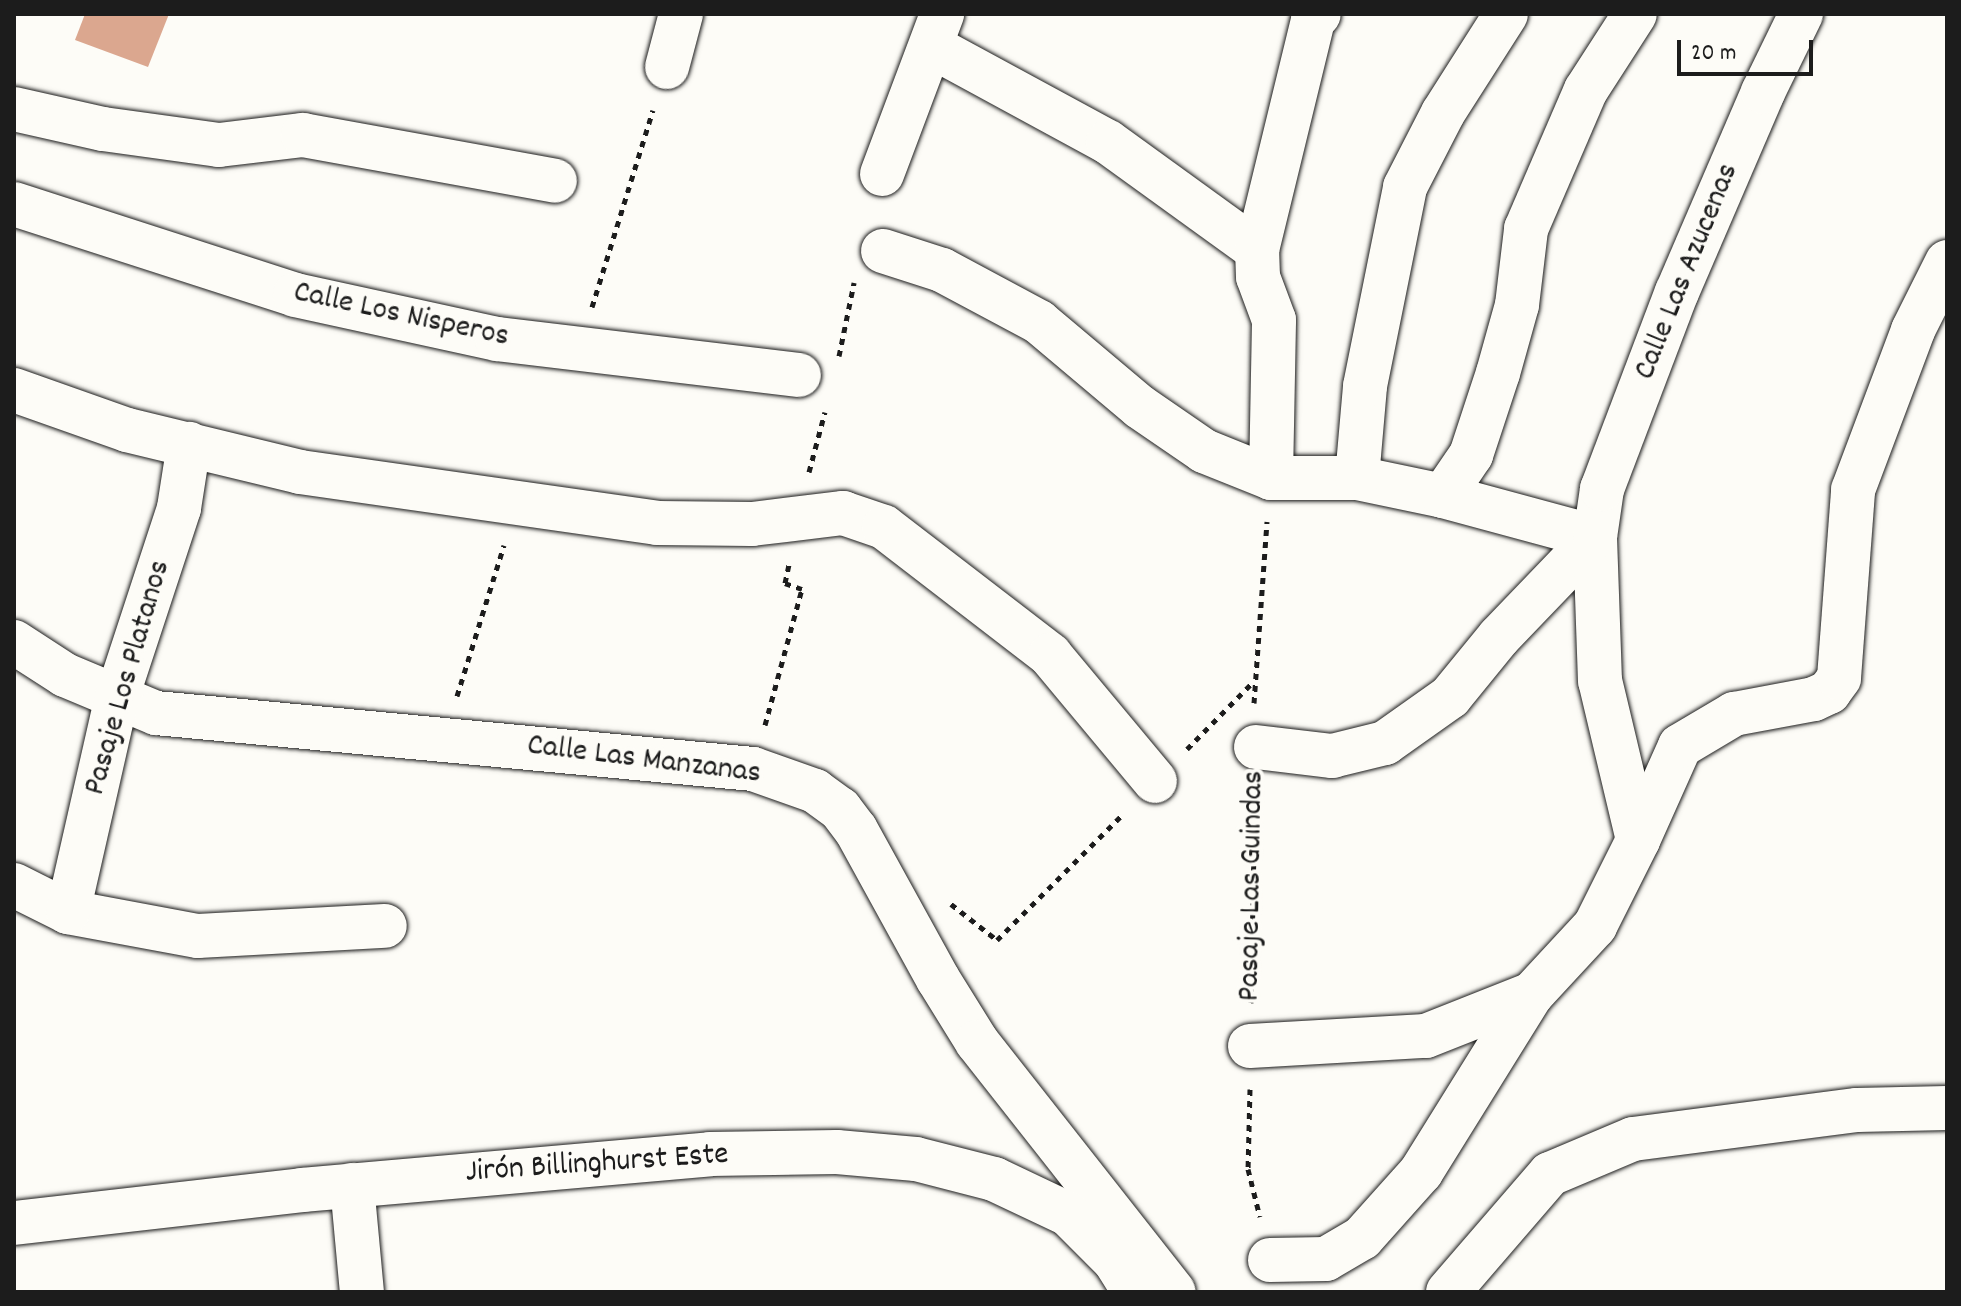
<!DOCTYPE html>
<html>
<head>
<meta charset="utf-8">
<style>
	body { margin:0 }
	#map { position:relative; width:1961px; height:1306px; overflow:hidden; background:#fdfcf7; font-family:Dekko,sans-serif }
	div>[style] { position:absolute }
	.building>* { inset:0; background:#dba78f }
	.path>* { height:5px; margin-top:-2.5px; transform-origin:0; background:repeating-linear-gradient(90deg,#1c1c1c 0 6px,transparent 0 12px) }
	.roads { filter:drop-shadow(0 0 2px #1c1c1c) drop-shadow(0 0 2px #1c1c1c) }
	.minor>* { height:44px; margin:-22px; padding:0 22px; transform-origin:22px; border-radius:22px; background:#fdfcf7 }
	span { translate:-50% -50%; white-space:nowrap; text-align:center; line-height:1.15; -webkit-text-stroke:8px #fdfcf7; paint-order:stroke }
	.street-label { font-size:32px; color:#1c1c1c }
	.frame { position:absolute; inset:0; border:16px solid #1c1c1c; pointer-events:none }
	.scale { position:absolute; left:1677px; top:40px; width:136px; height:36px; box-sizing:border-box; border:4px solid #1c1c1c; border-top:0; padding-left:10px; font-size:24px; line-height:28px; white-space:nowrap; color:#1c1c1c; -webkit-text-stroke:6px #fdfcf7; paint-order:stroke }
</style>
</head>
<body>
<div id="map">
	<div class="building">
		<div style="clip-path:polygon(85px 14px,169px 14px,148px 67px,75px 40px)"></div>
	</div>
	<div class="path">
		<div style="left:592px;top:307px;width:206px;rotate:-72.8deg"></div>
		<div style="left:839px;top:356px;width:75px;rotate:-78.4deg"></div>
		<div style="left:809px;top:472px;width:62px;rotate:-75.1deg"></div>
		<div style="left:457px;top:696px;width:158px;rotate:-72.7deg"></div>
		<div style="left:1254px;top:703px;width:182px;rotate:-85.9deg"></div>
		<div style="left:765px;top:725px;width:141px;rotate:-74.8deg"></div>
		<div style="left:802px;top:589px;width:18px;rotate:-161deg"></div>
		<div style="left:785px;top:583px;width:19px;rotate:-78deg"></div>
		<div style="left:1187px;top:749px;width:94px;rotate:-45.4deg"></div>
		<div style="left:951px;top:904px;width:58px;rotate:38deg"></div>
		<div style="left:997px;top:940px;width:180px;rotate:-45deg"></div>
		<div style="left:1251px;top:1003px;width:210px;rotate:-88.9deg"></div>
		<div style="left:1250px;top:1089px;width:80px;rotate:91.4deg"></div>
		<div style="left:1248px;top:1169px;width:49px;rotate:76deg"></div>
	</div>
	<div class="roads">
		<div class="minor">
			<div style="left:931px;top:46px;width:201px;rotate:28.5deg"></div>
			<div style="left:1108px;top:142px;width:184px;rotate:35.9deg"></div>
			<div style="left:667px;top:67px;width:55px;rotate:-75.2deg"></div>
			<div style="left:14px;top:109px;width:91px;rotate:12.7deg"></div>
			<div style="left:103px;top:129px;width:117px;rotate:7.9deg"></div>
			<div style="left:219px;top:145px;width:85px;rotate:-6.8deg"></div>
			<div style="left:303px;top:135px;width:256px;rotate:10.3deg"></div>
			<div style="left:882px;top:174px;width:171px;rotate:-69.4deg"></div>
			<div style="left:14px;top:204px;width:295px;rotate:17.9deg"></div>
			<div style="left:295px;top:295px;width:207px;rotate:12.3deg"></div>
			<div style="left:497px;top:339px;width:304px;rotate:6.8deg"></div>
			<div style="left:883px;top:251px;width:62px;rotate:17.9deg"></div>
			<div style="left:942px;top:270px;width:110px;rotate:28.2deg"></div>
			<div style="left:1039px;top:322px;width:132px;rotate:40.1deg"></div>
			<div style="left:1140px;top:407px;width:78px;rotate:34.5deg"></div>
			<div style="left:1204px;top:451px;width:72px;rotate:21.9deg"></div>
			<div style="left:1271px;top:478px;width:86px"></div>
			<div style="left:1357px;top:478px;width:88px;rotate:11.8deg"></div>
			<div style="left:1443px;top:496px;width:157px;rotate:15.1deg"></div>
			<div style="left:14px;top:390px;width:120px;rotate:19.5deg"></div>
			<div style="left:127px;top:430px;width:178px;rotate:13.6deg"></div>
			<div style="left:300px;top:472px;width:361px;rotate:8.1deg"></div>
			<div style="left:657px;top:523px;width:95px;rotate:0.6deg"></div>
			<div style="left:752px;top:524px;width:92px;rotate:-6.9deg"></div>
			<div style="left:843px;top:513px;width:43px;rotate:18.9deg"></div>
			<div style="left:884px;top:527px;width:210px;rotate:37.6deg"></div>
			<div style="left:1050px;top:655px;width:164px;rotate:50.2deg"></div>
			<div style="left:1271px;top:478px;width:158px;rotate:-88.9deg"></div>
			<div style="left:1274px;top:320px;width:46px;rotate:-110.4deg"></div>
			<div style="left:1258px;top:277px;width:27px;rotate:-92deg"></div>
			<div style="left:1257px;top:250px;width:237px;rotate:-76.3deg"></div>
			<div style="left:1313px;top:20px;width:8px;rotate:-45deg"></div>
			<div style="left:1357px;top:478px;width:92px;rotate:-85deg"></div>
			<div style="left:1365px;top:386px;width:203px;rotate:-78.6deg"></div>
			<div style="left:1405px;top:187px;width:83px;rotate:-62.8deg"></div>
			<div style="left:1443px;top:113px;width:117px;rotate:-57.5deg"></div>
			<div style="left:1443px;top:496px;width:50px;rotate:-55.7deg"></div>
			<div style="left:1471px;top:455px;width:86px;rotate:-71.8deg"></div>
			<div style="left:1498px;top:373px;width:71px;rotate:-74.4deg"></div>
			<div style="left:1517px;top:305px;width:77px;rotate:-83.2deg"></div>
			<div style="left:1526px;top:229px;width:151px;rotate:-66.7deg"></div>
			<div style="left:1586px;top:90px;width:90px;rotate:-57.2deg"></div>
			<div style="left:14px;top:642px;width:61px;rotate:32.9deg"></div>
			<div style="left:65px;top:675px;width:99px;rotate:22.7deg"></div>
			<div style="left:156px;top:713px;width:600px;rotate:5.36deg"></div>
			<div style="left:753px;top:769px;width:66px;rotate:19.5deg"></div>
			<div style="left:815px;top:791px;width:31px;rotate:36deg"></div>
			<div style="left:840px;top:809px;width:26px;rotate:53deg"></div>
			<div style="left:856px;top:830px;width:170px;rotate:61.2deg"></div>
			<div style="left:938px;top:979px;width:74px;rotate:58.2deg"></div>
			<div style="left:977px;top:1042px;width:318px;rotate:51.8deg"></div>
			<div style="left:1256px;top:747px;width:77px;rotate:6.8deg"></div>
			<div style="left:1332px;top:756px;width:55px;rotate:-13.8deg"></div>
			<div style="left:1385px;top:743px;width:80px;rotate:-35.3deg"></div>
			<div style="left:1450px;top:697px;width:77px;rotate:-50.8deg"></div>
			<div style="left:1499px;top:637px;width:139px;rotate:-46.2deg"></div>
			<div style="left:1638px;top:840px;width:103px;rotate:-65.9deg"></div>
			<div style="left:1680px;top:746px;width:63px;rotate:-30.7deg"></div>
			<div style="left:1734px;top:714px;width:81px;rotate:-10.6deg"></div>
			<div style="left:1814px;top:699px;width:17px;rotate:-25deg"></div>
			<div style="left:1829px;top:692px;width:17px;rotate:-54deg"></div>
			<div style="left:1839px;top:678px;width:189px;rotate:-85.7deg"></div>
			<div style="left:1853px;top:490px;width:171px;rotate:-69.4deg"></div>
			<div style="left:1913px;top:330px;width:76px;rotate:-63.4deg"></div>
			<div style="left:14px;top:885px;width:60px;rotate:26.6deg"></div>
			<div style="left:68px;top:912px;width:132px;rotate:10.5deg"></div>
			<div style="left:198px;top:936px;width:187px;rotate:-3.1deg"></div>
			<div style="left:68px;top:912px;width:221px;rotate:-77.2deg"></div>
			<div style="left:117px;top:697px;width:199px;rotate:-71.8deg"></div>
			<div style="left:179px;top:508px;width:65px;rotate:-81.1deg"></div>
			<div style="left:1250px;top:1046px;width:176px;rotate:-3.3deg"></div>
			<div style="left:1426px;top:1036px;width:114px;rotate:-21.6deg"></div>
			<div style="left:1532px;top:994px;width:93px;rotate:-47.2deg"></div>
			<div style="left:1595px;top:926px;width:96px;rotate:-63.4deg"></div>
			<div style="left:1638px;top:840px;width:163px;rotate:-103.4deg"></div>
			<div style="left:1600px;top:681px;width:144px;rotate:-92deg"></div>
			<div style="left:1595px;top:537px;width:49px;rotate:-81.7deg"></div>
			<div style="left:1602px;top:489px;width:211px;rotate:-69.2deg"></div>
			<div style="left:1677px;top:292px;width:218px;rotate:-66.7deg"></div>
			<div style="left:1763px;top:92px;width:87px;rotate:-64deg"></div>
			<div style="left:352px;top:1185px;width:107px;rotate:84.7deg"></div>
			<div style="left:14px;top:1223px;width:290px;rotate:-6.5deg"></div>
			<div style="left:302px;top:1190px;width:410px;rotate:-5deg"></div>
			<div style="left:710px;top:1154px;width:127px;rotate:-0.9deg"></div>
			<div style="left:837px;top:1152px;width:79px;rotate:5.1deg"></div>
			<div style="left:916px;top:1159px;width:81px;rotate:14.4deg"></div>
			<div style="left:994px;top:1179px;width:82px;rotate:25.3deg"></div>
			<div style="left:1068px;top:1214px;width:66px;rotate:45deg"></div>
			<div style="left:1115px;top:1261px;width:36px;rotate:58deg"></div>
			<div style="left:1270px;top:1260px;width:56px;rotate:-1deg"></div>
			<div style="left:1326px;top:1259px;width:42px;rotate:-30.3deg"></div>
			<div style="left:1362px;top:1238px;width:89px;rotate:-48.2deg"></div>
			<div style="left:1421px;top:1172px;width:210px;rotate:-58.1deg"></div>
			<div style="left:1448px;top:1292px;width:156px;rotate:-49.2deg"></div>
			<div style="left:1550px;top:1174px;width:90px;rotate:-22.9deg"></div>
			<div style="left:1633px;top:1139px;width:226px;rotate:-7.4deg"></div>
			<div style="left:1857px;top:1110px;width:90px;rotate:-1.3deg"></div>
		</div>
	</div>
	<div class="street-label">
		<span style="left:1688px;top:272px;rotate:-68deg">Calle Las Azucenas</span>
		<span style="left:401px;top:316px;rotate:12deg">Calle Los Nisperos</span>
		<span style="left:129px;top:678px;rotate:-74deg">Pasaje Los Platanos</span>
		<span style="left:644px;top:761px;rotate:7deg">Calle Las Manzanas</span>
		<span style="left:1253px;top:886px;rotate:-89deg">Pasaje Las Guindas</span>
		<span style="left:597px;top:1165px;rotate:-4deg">Jirón Billinghurst Este</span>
	</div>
	<div class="frame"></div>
	<div class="scale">20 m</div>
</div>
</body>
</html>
